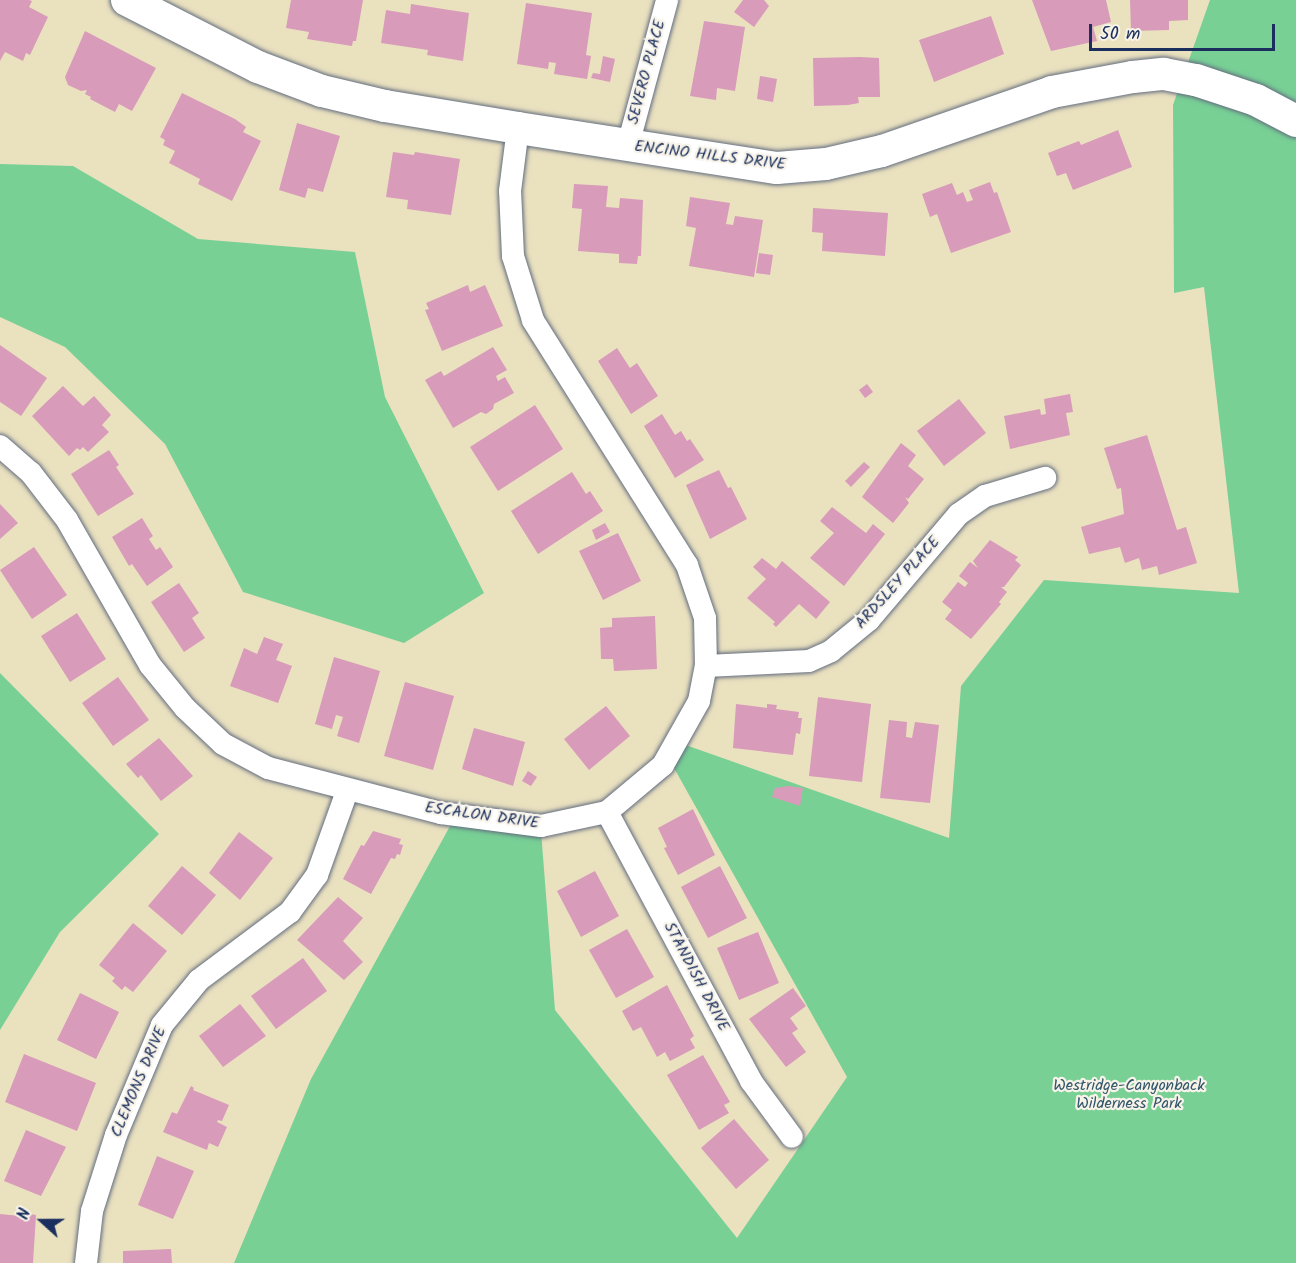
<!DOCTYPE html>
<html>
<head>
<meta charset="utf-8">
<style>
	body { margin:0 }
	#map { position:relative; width:1296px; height:1263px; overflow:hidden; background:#eae1bf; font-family:Kalam,sans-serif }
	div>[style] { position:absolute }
	.green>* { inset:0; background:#78d095 }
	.building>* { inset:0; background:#d89bba }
	.roads { filter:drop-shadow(0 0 2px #636d80) drop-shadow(0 0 2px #636d80) }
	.minor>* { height:22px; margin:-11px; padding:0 11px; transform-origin:11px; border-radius:11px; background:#fff }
	.secondary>* { height:32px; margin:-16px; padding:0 16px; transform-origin:16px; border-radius:16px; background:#fff }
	span { translate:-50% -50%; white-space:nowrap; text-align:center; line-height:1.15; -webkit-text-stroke:4.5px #f7f3e8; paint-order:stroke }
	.street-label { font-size:16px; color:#1b2f5e }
	.park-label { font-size:16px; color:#32576c }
	.north { position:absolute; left:12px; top:1191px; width:60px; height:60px; -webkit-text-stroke:4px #f7f3e8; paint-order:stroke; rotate:291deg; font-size:16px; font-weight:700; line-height:24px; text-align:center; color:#1b2f5e }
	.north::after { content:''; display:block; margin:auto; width:21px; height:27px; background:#1b2f5e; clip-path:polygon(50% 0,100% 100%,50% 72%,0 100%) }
	.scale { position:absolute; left:1089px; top:24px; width:186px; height:27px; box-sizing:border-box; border:3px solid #1b2f5e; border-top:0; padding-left:8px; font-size:18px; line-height:21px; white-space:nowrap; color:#1b2f5e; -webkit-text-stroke:4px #f7f3e8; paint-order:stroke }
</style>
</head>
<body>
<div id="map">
	<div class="green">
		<div style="clip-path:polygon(1210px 0,1296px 0,1296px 1263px,234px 1263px,311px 1079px,455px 817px,541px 831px,555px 1010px,737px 1238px,847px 1077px,669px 759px,680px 743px,949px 838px,961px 686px,1044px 580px,1239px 593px,1204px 287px,1174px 293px,1173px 105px)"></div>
		<div style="clip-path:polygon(0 164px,73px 166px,198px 239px,355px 252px,385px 397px,484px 593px,404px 643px,243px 592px,165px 444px,65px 347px,0 317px)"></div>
		<div style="clip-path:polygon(0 673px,159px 834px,60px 932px,0 1030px)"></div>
	</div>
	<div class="building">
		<div style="clip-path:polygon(0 0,29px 0,32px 1px,29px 7px,48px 17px,30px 55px,26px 53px,23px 61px,5px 52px,0 61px)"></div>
		<div style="clip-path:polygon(291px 0,363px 0,356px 41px,353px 41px,352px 46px,307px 39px,309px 32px,286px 28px)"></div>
		<div style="clip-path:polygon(743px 0,764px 0,769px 6px,754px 27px,734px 12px)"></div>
		<div style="clip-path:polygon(1032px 0,1106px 0,1111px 22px,1093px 27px,1097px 41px,1051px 51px)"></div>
		<div style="clip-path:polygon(1130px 0,1188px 0,1188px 20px,1169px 21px,1169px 30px,1131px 31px)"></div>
		<div style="clip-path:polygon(526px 3px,592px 13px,586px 55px,591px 56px,587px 79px,554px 74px,556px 63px,549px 62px,548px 69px,517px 64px)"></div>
		<div style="clip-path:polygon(411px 4px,469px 13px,463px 61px,427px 55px,428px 50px,381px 43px,386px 10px,410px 14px)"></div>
		<div style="clip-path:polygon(991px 16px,1004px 54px,934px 82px,919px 40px)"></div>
		<div style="clip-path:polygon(704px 21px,745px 27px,735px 91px,717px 88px,716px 100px,690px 96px)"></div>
		<div style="clip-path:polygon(85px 31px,156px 68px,132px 111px,119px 104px,115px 112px,90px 99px,91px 97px,85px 94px,87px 90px,81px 91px,68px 85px,65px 77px)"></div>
		<div style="clip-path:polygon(603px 56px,615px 59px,610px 82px,591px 78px,593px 73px,600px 74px)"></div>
		<div style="clip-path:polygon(860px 57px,879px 58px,880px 97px,858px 97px,859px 103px,848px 105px,814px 106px,813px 58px)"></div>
		<div style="clip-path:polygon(760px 76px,777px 79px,773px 102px,757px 99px)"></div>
		<div style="clip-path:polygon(182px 93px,235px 119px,246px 127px,243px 132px,261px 141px,232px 201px,198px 184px,200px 179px,169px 163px,175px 151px,163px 145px,165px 140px,160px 137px)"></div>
		<div style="clip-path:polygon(297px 123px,340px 136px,323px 192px,308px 188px,305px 198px,279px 190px)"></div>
		<div style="clip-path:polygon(1118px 130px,1132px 167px,1073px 190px,1066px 173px,1057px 176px,1048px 153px,1079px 141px,1081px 145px)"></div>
		<div style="clip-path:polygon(393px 152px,414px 155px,415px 152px,460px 159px,451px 215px,407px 209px,408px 200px,386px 197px)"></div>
		<div style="clip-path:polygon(990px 182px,994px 193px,997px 192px,1011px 232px,951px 253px,937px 214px,930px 217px,922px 194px,952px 183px,957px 195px,963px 192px,967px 202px,973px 200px,969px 190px)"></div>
		<div style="clip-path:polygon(574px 184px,608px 186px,606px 207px,619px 208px,620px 198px,643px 200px,641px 256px,638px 256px,637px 264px,619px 263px,619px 254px,578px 251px,582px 209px,572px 208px)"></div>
		<div style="clip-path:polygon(690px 197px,730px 203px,726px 224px,733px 225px,735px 216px,763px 220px,754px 277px,689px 266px,696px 228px,686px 226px)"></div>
		<div style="clip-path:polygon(813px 208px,888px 213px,885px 256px,822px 251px,823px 233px,812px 232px)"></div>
		<div style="clip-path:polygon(759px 253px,773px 255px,770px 275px,756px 273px)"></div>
		<div style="clip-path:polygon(468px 285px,470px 292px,485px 285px,503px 326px,442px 351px,425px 310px,429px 309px,426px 303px)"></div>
		<div style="clip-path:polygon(0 345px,47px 378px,21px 416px,0 402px)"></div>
		<div style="clip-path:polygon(493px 347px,507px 370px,496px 376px,498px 381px,505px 377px,514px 393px,494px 404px,493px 409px,486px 414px,481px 412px,453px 428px,425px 380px,441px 371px,444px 376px)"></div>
		<div style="clip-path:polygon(617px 348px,630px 368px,637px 363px,658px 396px,631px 414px,598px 361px)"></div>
		<div style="clip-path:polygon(867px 384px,873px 392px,865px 398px,859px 390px)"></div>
		<div style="clip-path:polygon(63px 386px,83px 406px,94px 396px,111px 415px,102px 425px,109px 432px,88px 452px,83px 447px,80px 450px,77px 448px,69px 456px,32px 416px)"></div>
		<div style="clip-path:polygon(1070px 394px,1073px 412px,1066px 413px,1070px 435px,1010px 449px,1004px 416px,1040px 409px,1041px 415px,1046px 414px,1044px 399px)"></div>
		<div style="clip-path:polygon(959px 399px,986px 433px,944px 466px,917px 431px)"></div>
		<div style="clip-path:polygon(535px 405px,563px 449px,498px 491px,470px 447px)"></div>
		<div style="clip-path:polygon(662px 414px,675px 435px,681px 431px,687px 441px,690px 439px,704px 460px,675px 478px,644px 426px)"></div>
		<div style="clip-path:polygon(1147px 435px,1177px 530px,1186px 527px,1197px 563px,1159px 575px,1157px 566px,1142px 570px,1139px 558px,1125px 563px,1120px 547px,1089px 554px,1081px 527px,1124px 514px,1121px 488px,1117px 489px,1104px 448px)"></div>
		<div style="clip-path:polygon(901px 443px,916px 455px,908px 466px,924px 479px,908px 499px,905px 497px,909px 503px,893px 523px,862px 497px)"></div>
		<div style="clip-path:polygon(109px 450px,119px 465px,116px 467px,134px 494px,98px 516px,71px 474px)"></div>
		<div style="clip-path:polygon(864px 462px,870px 467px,851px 487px,845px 481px)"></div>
		<div style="clip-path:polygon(719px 470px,728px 488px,731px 487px,747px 519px,710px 539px,686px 485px)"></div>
		<div style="clip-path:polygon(572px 472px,586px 494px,590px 491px,603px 511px,538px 554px,511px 511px)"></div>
		<div style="clip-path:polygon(0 504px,18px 523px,0 539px)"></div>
		<div style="clip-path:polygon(832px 507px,866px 533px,873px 524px,885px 534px,844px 586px,810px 558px,834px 533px,820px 521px)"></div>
		<div style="clip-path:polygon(142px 518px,153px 536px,149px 539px,156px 550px,160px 547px,173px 567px,147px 586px,132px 564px,129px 566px,112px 537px)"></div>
		<div style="clip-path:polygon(605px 523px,610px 532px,596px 540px,592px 530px)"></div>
		<div style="clip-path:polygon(618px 533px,641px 581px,603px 600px,579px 551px)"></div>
		<div style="clip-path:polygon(990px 540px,1018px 557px,1015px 560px,1021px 565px,1004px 587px,1001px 587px,1007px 592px,999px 602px,1001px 604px,971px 639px,945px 619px,952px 610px,942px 602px,958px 582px,965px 587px,968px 583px,959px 576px,970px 562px,978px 568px,973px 561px)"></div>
		<div style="clip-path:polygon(34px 547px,67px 595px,32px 619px,0 570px)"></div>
		<div style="clip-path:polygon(762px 558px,776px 569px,782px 561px,830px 602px,816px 619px,799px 604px,776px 627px,773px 624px,775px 622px,747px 598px,766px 579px,753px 567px)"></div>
		<div style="clip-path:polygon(179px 583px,199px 613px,192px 618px,205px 638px,184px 652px,151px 602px)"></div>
		<div style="clip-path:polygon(77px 613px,106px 659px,70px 682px,41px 636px)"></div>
		<div style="clip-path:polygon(655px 616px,657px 669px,614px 671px,613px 659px,601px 659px,600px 628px,612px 627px,612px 618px)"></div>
		<div style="clip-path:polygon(264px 637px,283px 644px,276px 660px,292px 666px,278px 703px,230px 686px,244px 648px,257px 654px)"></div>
		<div style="clip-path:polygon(334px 657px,380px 671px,359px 743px,337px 736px,343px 717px,336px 715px,332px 729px,315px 724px)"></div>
		<div style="clip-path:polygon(118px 677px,149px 720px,113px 746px,82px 703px)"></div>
		<div style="clip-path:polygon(405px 682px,454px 696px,433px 770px,384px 756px)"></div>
		<div style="clip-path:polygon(818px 697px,871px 704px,862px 782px,809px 776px)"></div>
		<div style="clip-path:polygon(736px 704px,767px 708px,767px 704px,777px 705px,776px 709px,799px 712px,798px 718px,802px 718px,800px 734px,796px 733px,793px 755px,733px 748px)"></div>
		<div style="clip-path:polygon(606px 706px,630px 736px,589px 770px,564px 739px)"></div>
		<div style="clip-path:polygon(889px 720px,907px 722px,906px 737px,912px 738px,915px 722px,939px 725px,930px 803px,880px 798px)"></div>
		<div style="clip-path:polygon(474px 728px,525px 742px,513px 786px,462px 769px)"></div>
		<div style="clip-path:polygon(159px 738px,193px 776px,161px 801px,141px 775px,138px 778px,126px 764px)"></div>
		<div style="clip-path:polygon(528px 771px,537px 777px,531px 786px,522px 781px)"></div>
		<div style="clip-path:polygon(788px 786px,803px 788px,800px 806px,772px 797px,775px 788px)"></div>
		<div style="clip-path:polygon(693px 809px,715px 855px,678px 875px,664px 848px,667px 847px,658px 828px)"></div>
		<div style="clip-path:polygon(373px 831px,401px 839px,399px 844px,403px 845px,400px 855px,397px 854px,395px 859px,391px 858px,371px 894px,343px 879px,361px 845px,364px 846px)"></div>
		<div style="clip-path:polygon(239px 832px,273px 858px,240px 900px,209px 873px)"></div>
		<div style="clip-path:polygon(182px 866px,216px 895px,182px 935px,148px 906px)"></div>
		<div style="clip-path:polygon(720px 866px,747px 918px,708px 938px,681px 887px)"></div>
		<div style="clip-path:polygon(595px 871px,619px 916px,581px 937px,557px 891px)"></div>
		<div style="clip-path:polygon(338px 897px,363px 918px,343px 941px,363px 962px,344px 980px,297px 940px)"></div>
		<div style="clip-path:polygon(133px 923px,167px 951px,133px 992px,125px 986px,122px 990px,112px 981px,115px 978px,99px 965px)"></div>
		<div style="clip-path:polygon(627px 929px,654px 977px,616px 998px,589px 950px)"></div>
		<div style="clip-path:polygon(758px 932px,779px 983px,739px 1000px,717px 948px)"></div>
		<div style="clip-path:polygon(303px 958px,327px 991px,276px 1029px,251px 996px)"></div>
		<div style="clip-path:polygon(667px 985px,694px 1036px,690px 1039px,695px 1048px,670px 1061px,665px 1052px,657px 1057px,641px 1027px,633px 1031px,622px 1011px)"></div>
		<div style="clip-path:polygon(793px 988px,806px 1006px,790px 1018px,798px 1029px,792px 1033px,806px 1052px,786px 1067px,749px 1019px)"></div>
		<div style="clip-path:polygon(80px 993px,119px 1012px,96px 1059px,57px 1040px)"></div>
		<div style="clip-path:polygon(240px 1004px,266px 1036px,223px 1067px,199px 1036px)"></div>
		<div style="clip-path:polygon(24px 1054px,96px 1083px,77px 1131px,5px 1102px)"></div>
		<div style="clip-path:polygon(703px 1055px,730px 1102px,724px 1105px,729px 1113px,699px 1130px,667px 1075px)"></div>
		<div style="clip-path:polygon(191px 1086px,194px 1088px,193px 1090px,229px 1105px,222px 1121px,218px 1120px,217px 1122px,227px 1127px,218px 1147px,209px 1143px,207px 1150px,163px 1132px,172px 1112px,177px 1114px)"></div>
		<div style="clip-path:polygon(734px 1119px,769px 1160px,736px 1189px,701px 1148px)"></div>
		<div style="clip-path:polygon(26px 1130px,66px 1147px,41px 1196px,4px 1181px)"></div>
		<div style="clip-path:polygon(157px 1156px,194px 1171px,173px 1219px,138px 1205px)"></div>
		<div style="clip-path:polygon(0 1214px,30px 1217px,30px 1214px,36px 1215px,33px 1263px,0 1263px)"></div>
		<div style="clip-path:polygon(171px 1249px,172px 1263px,123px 1263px,123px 1251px)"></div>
	</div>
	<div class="roads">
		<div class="minor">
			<div style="left:628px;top:145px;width:150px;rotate:-74.9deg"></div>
			<div style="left:0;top:446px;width:41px;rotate:41.1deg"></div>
			<div style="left:31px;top:473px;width:59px;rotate:52.5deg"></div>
			<div style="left:67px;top:520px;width:167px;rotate:60.2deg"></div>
			<div style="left:150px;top:665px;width:55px;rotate:50.9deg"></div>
			<div style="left:185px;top:708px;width:52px;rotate:43.5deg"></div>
			<div style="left:223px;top:744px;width:51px;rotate:28.1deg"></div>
			<div style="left:268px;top:768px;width:179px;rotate:14.6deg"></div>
			<div style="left:441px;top:813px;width:101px;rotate:7.4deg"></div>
			<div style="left:541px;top:826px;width:67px;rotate:-12deg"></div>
			<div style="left:607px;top:812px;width:73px;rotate:-40deg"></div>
			<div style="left:663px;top:765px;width:73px;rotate:-60.6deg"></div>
			<div style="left:699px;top:701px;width:36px;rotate:-79deg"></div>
			<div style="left:706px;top:666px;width:48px;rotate:-91.2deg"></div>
			<div style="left:705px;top:618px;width:56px;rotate:-108.8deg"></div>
			<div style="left:687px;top:565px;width:289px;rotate:-122.2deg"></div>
			<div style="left:533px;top:320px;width:67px;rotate:-107.4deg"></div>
			<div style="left:513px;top:256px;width:65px;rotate:-92.6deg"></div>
			<div style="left:510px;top:191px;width:64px;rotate:-82.8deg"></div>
			<div style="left:706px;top:666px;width:103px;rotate:-2.8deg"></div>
			<div style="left:809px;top:661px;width:24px;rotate:-24deg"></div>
			<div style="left:831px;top:651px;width:49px;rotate:-39.2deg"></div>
			<div style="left:869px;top:620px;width:139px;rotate:-49.7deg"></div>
			<div style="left:959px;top:514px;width:32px;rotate:-35deg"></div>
			<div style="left:985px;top:496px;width:63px;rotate:-16.7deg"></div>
			<div style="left:607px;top:812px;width:305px;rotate:61.8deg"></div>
			<div style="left:751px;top:1081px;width:69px;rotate:53.8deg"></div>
			<div style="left:86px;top:1263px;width:52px;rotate:-83.4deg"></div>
			<div style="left:92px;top:1211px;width:80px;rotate:-72.5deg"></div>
			<div style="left:116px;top:1135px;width:119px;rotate:-67.3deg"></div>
			<div style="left:162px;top:1025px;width:58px;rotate:-50.6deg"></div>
			<div style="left:199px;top:980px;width:114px;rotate:-36.8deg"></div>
			<div style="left:290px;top:912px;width:46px;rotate:-53.9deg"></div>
			<div style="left:317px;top:875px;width:89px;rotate:-70.3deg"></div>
		</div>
		<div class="secondary">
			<div style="left:127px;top:0;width:147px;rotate:27.1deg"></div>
			<div style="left:258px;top:67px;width:68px;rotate:20.6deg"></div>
			<div style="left:322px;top:91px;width:65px;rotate:13.4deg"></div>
			<div style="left:385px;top:106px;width:135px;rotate:9.4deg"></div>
			<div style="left:518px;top:128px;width:262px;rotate:8.8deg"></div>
			<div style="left:777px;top:168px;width:49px;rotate:-4.7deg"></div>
			<div style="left:826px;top:164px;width:57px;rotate:-13.1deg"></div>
			<div style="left:882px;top:151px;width:180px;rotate:-19.1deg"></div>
			<div style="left:1052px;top:92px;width:82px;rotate:-10.5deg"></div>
			<div style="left:1133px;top:77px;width:31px;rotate:-6deg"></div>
			<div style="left:1164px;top:74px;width:33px;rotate:11deg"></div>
			<div style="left:1196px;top:80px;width:63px;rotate:18.4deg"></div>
			<div style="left:1256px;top:100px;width:45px;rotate:27.7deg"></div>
		</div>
	</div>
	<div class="street-label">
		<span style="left:647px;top:72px;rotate:-75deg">SEVERO PLACE</span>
		<span style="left:710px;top:156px;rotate:7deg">ENCINO HILLS DRIVE</span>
		<span style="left:898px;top:583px;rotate:-48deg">ARDSLEY PLACE</span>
		<span style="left:482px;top:816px;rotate:8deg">ESCALON DRIVE</span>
		<span style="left:696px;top:977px;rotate:62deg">STANDISH DRIVE</span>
		<span style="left:139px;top:1082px;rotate:-67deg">CLEMONS DRIVE</span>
	</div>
	<div class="park-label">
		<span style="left:1129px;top:1095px">Westridge-Canyonback<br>Wilderness Park</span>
	</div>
	<div class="north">N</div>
	<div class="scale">50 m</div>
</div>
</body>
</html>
